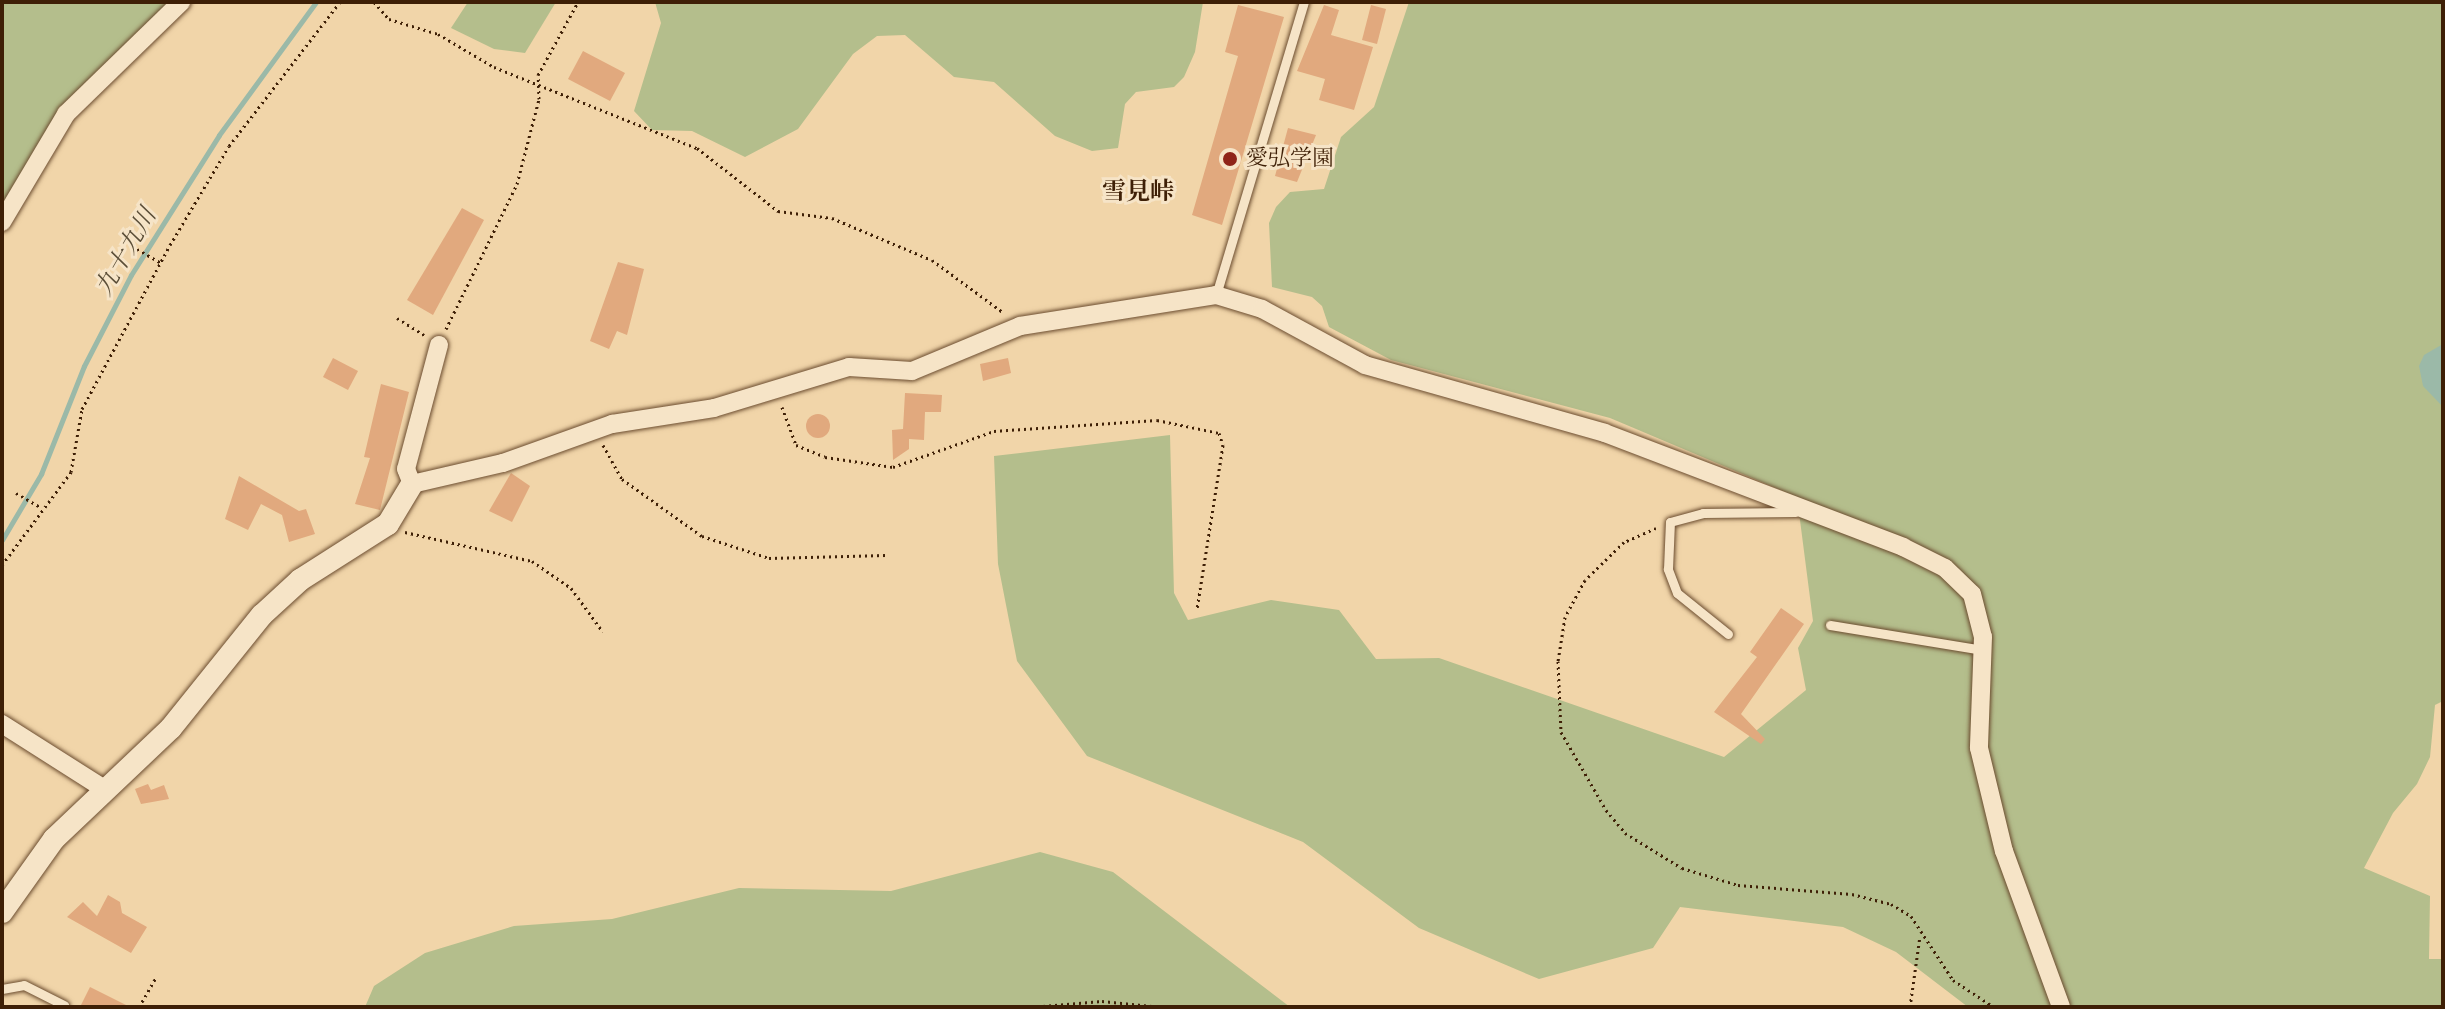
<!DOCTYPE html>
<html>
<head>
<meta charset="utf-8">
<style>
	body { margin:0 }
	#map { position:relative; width:2445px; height:1009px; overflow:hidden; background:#f1d5a9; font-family:Alegreya,"Noto Serif JP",serif }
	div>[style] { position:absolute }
	.green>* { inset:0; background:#b4be8c }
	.water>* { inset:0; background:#9bb9a8 }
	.stream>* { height:5px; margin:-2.5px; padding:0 2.5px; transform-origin:2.5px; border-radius:2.5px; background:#9bb9a8 }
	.building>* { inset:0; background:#e1a97e }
	.round { border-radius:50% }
	.path>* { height:3px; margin-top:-1.5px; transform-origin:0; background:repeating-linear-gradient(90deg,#3e1f06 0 2px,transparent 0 6px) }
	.roads { filter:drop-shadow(0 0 2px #6b4c2f) drop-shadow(0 0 2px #6b4c2f) }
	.service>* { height:9px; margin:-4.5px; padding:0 4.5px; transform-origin:4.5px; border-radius:4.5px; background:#f6e4c7 }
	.minor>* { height:18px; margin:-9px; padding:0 9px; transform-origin:9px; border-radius:9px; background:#f6e4c7 }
	.tertiary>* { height:22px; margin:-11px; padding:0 11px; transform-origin:11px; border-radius:11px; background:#f6e4c7 }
	.dots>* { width:22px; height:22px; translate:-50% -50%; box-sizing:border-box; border:4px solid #f6e4c7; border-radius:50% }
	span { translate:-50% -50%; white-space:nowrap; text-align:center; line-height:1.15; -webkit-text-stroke:6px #f6e4c7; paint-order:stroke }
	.poi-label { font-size:22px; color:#3e1f06 }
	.left { translate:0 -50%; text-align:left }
	.neighbourhood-label { font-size:24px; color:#3e1f06; font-weight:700 }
	.water-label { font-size:24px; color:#5a4d37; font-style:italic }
	.frame { position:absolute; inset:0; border:4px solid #3e1f06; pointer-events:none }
</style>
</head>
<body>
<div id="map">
	<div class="green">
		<div style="clip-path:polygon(2px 2px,171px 2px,114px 56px,2px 206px)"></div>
		<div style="clip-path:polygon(468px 2px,556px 2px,525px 53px,494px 49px,451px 28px)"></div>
		<div style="clip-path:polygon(655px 2px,1203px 2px,1195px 52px,1184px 77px,1174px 87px,1136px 92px,1125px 104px,1118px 148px,1092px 151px,1055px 136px,994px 82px,954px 77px,905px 35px,877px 36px,853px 54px,798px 129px,745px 157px,692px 131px,652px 130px,634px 111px,661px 23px)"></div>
		<div style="clip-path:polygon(1409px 2px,2443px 2px,2443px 701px,2435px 705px,2430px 757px,2417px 784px,2393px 813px,2364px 868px,2430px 896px,2429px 959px,2443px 959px,2443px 1007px,1968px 1007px,1896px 952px,1843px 927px,1680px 907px,1653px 948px,1539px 979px,1419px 928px,1303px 842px,1087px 756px,1017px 661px,998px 564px,994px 456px,1170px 435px,1174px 593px,1188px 620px,1271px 600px,1339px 610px,1376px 659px,1439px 658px,1724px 757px,1806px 690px,1798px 648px,1813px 621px,1797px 497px,1610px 418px,1391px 360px,1329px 327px,1322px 306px,1312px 297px,1272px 287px,1269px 223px,1276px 207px,1290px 192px,1324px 189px,1341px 137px,1374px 107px)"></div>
		<div style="clip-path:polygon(1040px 852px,1113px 872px,1290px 1007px,365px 1007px,374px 986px,425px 953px,514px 926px,612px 919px,739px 888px,891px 891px)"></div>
	</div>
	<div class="water">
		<div style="clip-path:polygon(2443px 344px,2443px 407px,2423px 386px,2419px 366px,2424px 355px)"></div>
	</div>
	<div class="stream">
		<div style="left:2px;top:540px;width:77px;rotate:-59.4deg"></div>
		<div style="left:41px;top:474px;width:116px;rotate:-68.3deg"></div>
		<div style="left:84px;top:366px;width:102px;rotate:-62.7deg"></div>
		<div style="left:131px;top:275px;width:165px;rotate:-57.8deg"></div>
		<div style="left:219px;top:135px;width:165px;rotate:-53.9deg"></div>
	</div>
	<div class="building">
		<div style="clip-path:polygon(1238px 5px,1284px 17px,1222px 225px,1192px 215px,1238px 56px,1225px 52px)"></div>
		<div style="clip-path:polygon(1324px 5px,1339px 10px,1331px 35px,1373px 47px,1354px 110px,1319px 100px,1325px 79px,1297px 71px)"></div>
		<div style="clip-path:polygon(1371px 5px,1386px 9px,1377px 44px,1362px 40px)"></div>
		<div style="clip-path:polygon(583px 51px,625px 73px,610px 101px,568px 79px)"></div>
		<div style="clip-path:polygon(1288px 128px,1316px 135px,1297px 182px,1275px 176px)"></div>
		<div style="clip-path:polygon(462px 208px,484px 220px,433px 315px,407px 300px)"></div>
		<div style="clip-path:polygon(618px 262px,644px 269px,627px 335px,617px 331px,609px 349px,590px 341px)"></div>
		<div style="clip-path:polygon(333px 358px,358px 371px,348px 390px,323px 377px)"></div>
		<div style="clip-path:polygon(1008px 358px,1011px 373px,983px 381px,980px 364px)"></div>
		<div style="clip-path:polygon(381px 384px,409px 392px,380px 510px,355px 504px,370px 458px,364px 457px)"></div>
		<div style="clip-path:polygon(905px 393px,942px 395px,941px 412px,925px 412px,924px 440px,909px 439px,909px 449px,893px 460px,892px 430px,903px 429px)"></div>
		<div class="round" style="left:806px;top:414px;width:24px;height:24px"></div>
		<div style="clip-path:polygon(511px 473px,530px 486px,512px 522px,489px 511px)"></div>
		<div style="clip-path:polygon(239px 476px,299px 511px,306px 509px,315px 534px,289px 542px,282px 515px,261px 504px,248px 530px,225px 519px)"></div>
		<div style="clip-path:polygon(1781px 608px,1804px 624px,1741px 714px,1765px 739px,1761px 744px,1714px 712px,1757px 657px,1750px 652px)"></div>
		<div style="clip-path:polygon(148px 784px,151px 790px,164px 785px,169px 799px,141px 804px,135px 789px)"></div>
		<div style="clip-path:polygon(108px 895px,120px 902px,122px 913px,147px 927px,131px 953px,67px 917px,83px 902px,97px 916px)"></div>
		<div style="clip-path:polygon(90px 987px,130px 1007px,80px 1007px)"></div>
	</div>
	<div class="path">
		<div style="left:374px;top:2px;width:23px;rotate:49deg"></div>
		<div style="left:389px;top:19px;width:51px;rotate:17deg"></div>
		<div style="left:438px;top:34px;width:65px;rotate:30.5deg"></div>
		<div style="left:494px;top:67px;width:219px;rotate:21.8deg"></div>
		<div style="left:697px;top:148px;width:103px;rotate:37.9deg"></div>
		<div style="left:778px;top:211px;width:54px;rotate:7.4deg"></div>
		<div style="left:832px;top:218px;width:108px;rotate:22.8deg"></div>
		<div style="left:932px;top:260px;width:89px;rotate:36.4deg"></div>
		<div style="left:137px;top:249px;width:28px;rotate:30deg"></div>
		<div style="left:397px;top:318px;width:32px;rotate:32deg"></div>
		<div style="left:446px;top:329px;width:161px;rotate:-63.9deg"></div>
		<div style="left:517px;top:184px;width:88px;rotate:-75.5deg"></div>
		<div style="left:539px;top:99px;width:24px;rotate:-92deg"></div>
		<div style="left:538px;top:75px;width:83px;rotate:-61.3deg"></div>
		<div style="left:782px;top:407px;width:40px;rotate:69.8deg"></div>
		<div style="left:796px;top:445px;width:31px;rotate:22deg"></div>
		<div style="left:825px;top:457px;width:69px;rotate:8.4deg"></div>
		<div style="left:893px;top:467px;width:107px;rotate:-19.6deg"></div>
		<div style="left:994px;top:431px;width:163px;rotate:-3.9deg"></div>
		<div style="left:1157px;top:420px;width:63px;rotate:11.8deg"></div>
		<div style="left:1219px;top:433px;width:13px;rotate:72deg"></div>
		<div style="left:1223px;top:445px;width:167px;rotate:99deg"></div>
		<div style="left:603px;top:445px;width:39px;rotate:61deg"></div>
		<div style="left:622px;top:479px;width:98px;rotate:35.5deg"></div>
		<div style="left:702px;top:536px;width:71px;rotate:18.2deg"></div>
		<div style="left:769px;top:558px;width:117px;rotate:-1.5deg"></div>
		<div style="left:16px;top:493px;width:28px;rotate:30deg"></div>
		<div style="left:1656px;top:528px;width:35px;rotate:156deg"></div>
		<div style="left:1624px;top:542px;width:54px;rotate:135.7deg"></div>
		<div style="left:1585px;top:580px;width:42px;rotate:118.4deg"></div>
		<div style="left:1565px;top:617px;width:45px;rotate:99deg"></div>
		<div style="left:1558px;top:661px;width:71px;rotate:87.6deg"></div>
		<div style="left:1561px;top:732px;width:90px;rotate:60deg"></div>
		<div style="left:1606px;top:810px;width:30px;rotate:50deg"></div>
		<div style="left:1625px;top:833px;width:67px;rotate:31.6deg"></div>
		<div style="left:1682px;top:868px;width:59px;rotate:16.9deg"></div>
		<div style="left:1738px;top:885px;width:114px;rotate:4.5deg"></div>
		<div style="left:1852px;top:894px;width:40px;rotate:14.4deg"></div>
		<div style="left:1891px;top:904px;width:23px;rotate:31deg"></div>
		<div style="left:1911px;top:916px;width:77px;rotate:56.7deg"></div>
		<div style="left:1953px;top:980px;width:49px;rotate:33.4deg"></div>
		<div style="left:405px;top:532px;width:130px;rotate:12.9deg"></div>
		<div style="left:532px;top:561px;width:47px;rotate:34.7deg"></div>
		<div style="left:571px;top:588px;width:54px;rotate:54deg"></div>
		<div style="left:2px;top:565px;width:116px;rotate:-53.4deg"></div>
		<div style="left:71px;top:472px;width:64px;rotate:-80.1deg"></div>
		<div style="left:82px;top:409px;width:186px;rotate:-61.8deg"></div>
		<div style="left:170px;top:245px;width:115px;rotate:-59.2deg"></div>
		<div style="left:229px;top:146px;width:182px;rotate:-52.4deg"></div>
		<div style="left:139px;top:1007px;width:34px;rotate:-60deg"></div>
		<div style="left:1031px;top:1007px;width:71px;rotate:-4.8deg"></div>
		<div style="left:1102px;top:1001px;width:60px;rotate:5.7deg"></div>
		<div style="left:1910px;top:1007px;width:72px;rotate:-82deg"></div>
	</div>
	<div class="roads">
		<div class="service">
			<div style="left:1216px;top:295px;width:306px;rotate:-73.3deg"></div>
			<div style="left:1830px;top:625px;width:155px;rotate:9.3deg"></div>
			<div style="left:1728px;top:634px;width:65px;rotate:-141.2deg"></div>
			<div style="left:1677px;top:593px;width:26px;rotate:-111deg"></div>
			<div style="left:1668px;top:569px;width:47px;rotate:-87.6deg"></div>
			<div style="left:1670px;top:522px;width:34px;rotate:-15deg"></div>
			<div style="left:1703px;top:513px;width:92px;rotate:-0.6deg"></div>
			<div style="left:2px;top:989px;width:22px;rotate:-10deg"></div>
			<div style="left:24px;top:985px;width:45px;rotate:26.6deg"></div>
		</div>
		<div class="minor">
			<div style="left:2px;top:222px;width:126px;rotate:-59.3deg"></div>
			<div style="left:66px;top:114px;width:161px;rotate:-44.2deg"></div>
			<div style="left:439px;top:345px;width:128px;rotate:104.9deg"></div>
			<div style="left:406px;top:469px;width:16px;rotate:68deg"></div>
			<div style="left:412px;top:484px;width:93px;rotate:-13deg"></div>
			<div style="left:503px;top:463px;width:116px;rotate:-19.7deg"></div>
			<div style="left:612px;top:424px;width:103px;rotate:-8.9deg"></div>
			<div style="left:714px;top:408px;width:141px;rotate:-16.9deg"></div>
			<div style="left:849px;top:367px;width:63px;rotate:3.6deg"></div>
			<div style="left:912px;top:371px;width:117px;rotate:-22.6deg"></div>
			<div style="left:1020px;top:326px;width:198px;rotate:-9deg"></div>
			<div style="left:1216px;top:295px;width:48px;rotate:16.9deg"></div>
			<div style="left:1262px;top:309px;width:117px;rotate:28.5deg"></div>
			<div style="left:1365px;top:365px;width:249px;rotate:15.8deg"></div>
			<div style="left:1605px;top:433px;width:319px;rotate:20.9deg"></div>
			<div style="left:1903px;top:547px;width:47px;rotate:26.6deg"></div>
			<div style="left:1945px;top:568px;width:37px;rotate:44deg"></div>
			<div style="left:1972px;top:594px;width:44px;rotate:75.7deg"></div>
			<div style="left:1983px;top:637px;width:111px;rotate:92.1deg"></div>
			<div style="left:1979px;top:748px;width:106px;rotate:76.4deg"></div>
			<div style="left:2004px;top:851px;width:166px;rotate:69.9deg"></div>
			<div style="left:2px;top:724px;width:120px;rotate:32.4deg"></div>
		</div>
		<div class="tertiary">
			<div style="left:2px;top:912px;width:90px;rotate:-54.5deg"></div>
			<div style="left:54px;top:839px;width:161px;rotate:-43.5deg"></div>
			<div style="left:171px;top:728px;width:145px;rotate:-51.2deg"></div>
			<div style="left:262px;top:615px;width:52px;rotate:-42.6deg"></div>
			<div style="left:300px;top:580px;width:104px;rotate:-32.5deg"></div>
			<div style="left:388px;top:524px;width:47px;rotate:-59deg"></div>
		</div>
	</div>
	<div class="dots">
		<div style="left:1230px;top:159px;background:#8f2418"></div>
	</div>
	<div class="poi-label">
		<span class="left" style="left:1246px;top:159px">愛弘学園</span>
	</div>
	<div class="neighbourhood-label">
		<span style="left:1138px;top:192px">雪見峠</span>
	</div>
	<div class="water-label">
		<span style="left:126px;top:252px;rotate:-60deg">九十九川</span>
	</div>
	<div class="frame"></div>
</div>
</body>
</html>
